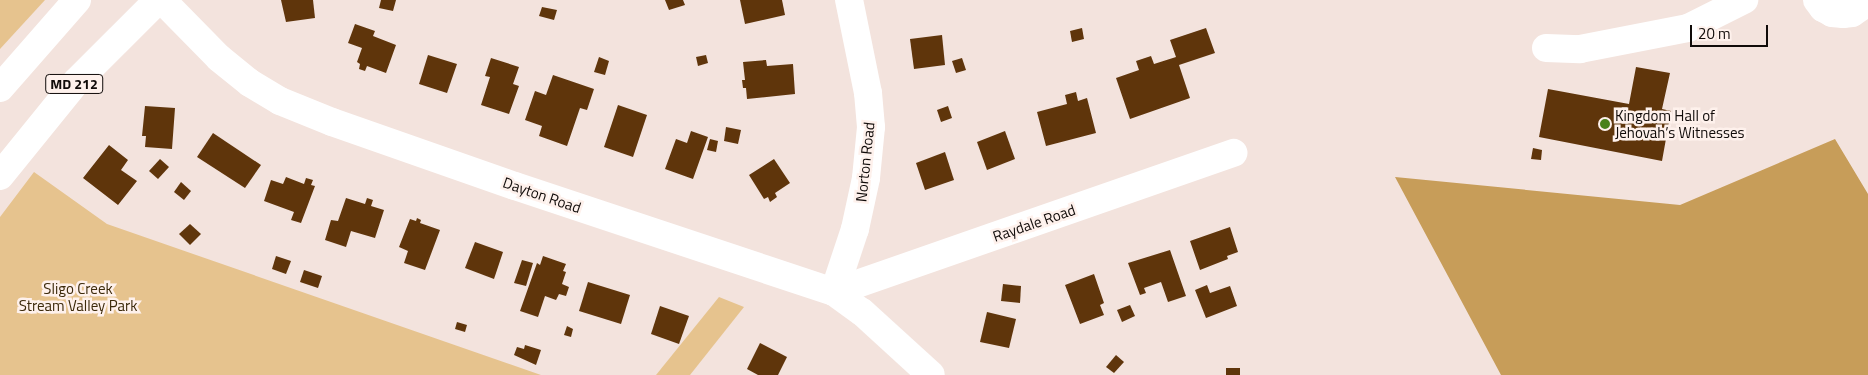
<!DOCTYPE html>
<html>
<head>
<meta charset="utf-8">
<style>
	body { margin:0 }
	#map { position:relative; width:1868px; height:375px; overflow:hidden; background:#f3e3dd; font-family:"Titillium Web",sans-serif }
	div>[style] { position:absolute }
	.green>* { inset:0; background:#e6c38e }
	.forest>* { inset:0; background:#c79d59 }
	.building>* { inset:0; background:#5f350b }
	.minor>* { height:28px; margin:-14px; padding:0 14px; transform-origin:14px; border-radius:14px; background:#fff }
	.major>* { height:28px; margin:-14px; padding:0 14px; transform-origin:14px; border-radius:14px; background:#fff }
	.dots>* { width:14px; height:14px; translate:-50% -50%; box-sizing:border-box; border:2px solid #fef1ec; border-radius:50% }
	span { translate:-50% -50%; white-space:nowrap; text-align:center; line-height:1.15; -webkit-text-stroke:5px #fef1ec; paint-order:stroke }
	.shield-label span { padding:1px 4px; background:#fef1ec; border:1px solid; border-radius:4px; -webkit-text-stroke-width:0 }
	.shield-label { font-size:14px; color:#100b09; font-weight:700 }
	.poi-label { font-size:15px; color:#100b09 }
	.left { translate:0 -50%; text-align:left }
	.street-label { font-size:15px; color:#100b09 }
	.park-label { font-size:15px; color:#3c2a0b }
	.scale { position:absolute; left:1690px; top:25px; width:78px; height:22px; box-sizing:border-box; border:2px solid #100b09; border-top:0; padding-left:6px; font-size:15px; line-height:18px; white-space:nowrap; color:#100b09; -webkit-text-stroke:4px #fef1ec; paint-order:stroke }
</style>
</head>
<body>
<div id="map">
	<div class="green">
		<div style="clip-path:polygon(0 0,45px 0,0 49px)"></div>
		<div style="clip-path:polygon(34px 172px,107px 224px,541px 375px,0 375px,0 217px)"></div>
		<div style="clip-path:polygon(719px 297px,744px 307px,690px 375px,656px 375px)"></div>
	</div>
	<div class="forest">
		<div style="clip-path:polygon(1835px 139px,1868px 194px,1868px 375px,1501px 375px,1395px 177px,1680px 205px)"></div>
	</div>
	<div class="building">
		<div style="clip-path:polygon(281px 0,313px 0,315px 18px,286px 22px)"></div>
		<div style="clip-path:polygon(381px 0,396px 0,393px 11px,379px 8px)"></div>
		<div style="clip-path:polygon(665px 0,683px 0,685px 5px,669px 10px)"></div>
		<div style="clip-path:polygon(740px 0,782px 0,785px 15px,745px 24px)"></div>
		<div style="clip-path:polygon(542px 7px,557px 10px,554px 20px,539px 16px)"></div>
		<div style="clip-path:polygon(355px 24px,375px 31px,373px 36px,396px 45px,386px 73px,367px 66px,365px 71px,359px 69px,360px 64px,357px 62px,362px 48px,348px 43px)"></div>
		<div style="clip-path:polygon(1082px 28px,1084px 39px,1072px 42px,1070px 31px)"></div>
		<div style="clip-path:polygon(1206px 28px,1215px 53px,1179px 65px,1190px 98px,1130px 119px,1116px 78px,1139px 70px,1136px 61px,1151px 56px,1154px 64px,1176px 57px,1170px 40px)"></div>
		<div style="clip-path:polygon(942px 35px,945px 65px,914px 69px,910px 39px)"></div>
		<div style="clip-path:polygon(428px 55px,457px 64px,447px 93px,419px 84px)"></div>
		<div style="clip-path:polygon(706px 55px,708px 63px,698px 66px,696px 57px)"></div>
		<div style="clip-path:polygon(599px 57px,609px 61px,605px 75px,594px 72px)"></div>
		<div style="clip-path:polygon(491px 58px,519px 67px,513px 84px,519px 86px,509px 114px,481px 105px,490px 77px,485px 76px)"></div>
		<div style="clip-path:polygon(962px 58px,966px 70px,956px 73px,952px 61px)"></div>
		<div style="clip-path:polygon(766px 60px,767px 66px,793px 64px,795px 94px,747px 99px,746px 88px,743px 88px,742px 80px,745px 80px,743px 62px)"></div>
		<div style="clip-path:polygon(1636px 67px,1670px 73px,1662px 109px,1671px 111px,1662px 161px,1539px 137px,1548px 89px,1629px 104px)"></div>
		<div style="clip-path:polygon(553px 75px,594px 89px,587px 110px,580px 108px,567px 146px,539px 136px,542px 126px,525px 120px,535px 91px,546px 95px)"></div>
		<div style="clip-path:polygon(1076px 92px,1078px 101px,1087px 98px,1096px 133px,1046px 146px,1037px 112px,1067px 104px,1065px 95px)"></div>
		<div style="clip-path:polygon(618px 105px,647px 115px,633px 157px,604px 147px)"></div>
		<div style="clip-path:polygon(145px 106px,175px 108px,172px 149px,145px 147px,146px 136px,142px 136px)"></div>
		<div style="clip-path:polygon(948px 106px,952px 118px,941px 122px,937px 110px)"></div>
		<div style="clip-path:polygon(726px 127px,741px 130px,738px 144px,724px 141px)"></div>
		<div style="clip-path:polygon(691px 131px,708px 137px,693px 179px,665px 169px,676px 139px,687px 143px)"></div>
		<div style="clip-path:polygon(1005px 131px,1015px 159px,987px 170px,977px 142px)"></div>
		<div style="clip-path:polygon(213px 133px,261px 165px,245px 188px,197px 157px)"></div>
		<div style="clip-path:polygon(710px 139px,718px 141px,716px 152px,707px 150px)"></div>
		<div style="clip-path:polygon(109px 145px,128px 160px,121px 170px,137px 181px,118px 205px,83px 178px)"></div>
		<div style="clip-path:polygon(1533px 148px,1542px 150px,1541px 160px,1531px 159px)"></div>
		<div style="clip-path:polygon(945px 152px,954px 180px,925px 190px,916px 163px)"></div>
		<div style="clip-path:polygon(160px 159px,169px 167px,158px 179px,149px 171px)"></div>
		<div style="clip-path:polygon(774px 159px,790px 183px,775px 193px,777px 197px,770px 202px,768px 197px,764px 199px,749px 175px)"></div>
		<div style="clip-path:polygon(286px 177px,304px 184px,306px 178px,313px 180px,311px 185px,315px 186px,301px 223px,291px 220px,294px 212px,264px 201px,271px 180px,283px 184px)"></div>
		<div style="clip-path:polygon(181px 182px,191px 191px,184px 200px,174px 192px)"></div>
		<div style="clip-path:polygon(346px 198px,365px 204px,367px 198px,373px 200px,371px 206px,384px 210px,375px 238px,351px 231px,346px 247px,325px 240px,331px 220px,338px 221px)"></div>
		<div style="clip-path:polygon(417px 218px,421px 220px,420px 223px,440px 230px,425px 270px,404px 263px,408px 251px,399px 247px,410px 219px,416px 221px)"></div>
		<div style="clip-path:polygon(190px 224px,201px 234px,190px 245px,179px 234px)"></div>
		<div style="clip-path:polygon(1230px 227px,1238px 252px,1227px 256px,1228px 259px,1200px 270px,1190px 241px)"></div>
		<div style="clip-path:polygon(475px 242px,503px 252px,494px 279px,465px 268px)"></div>
		<div style="clip-path:polygon(1170px 250px,1186px 296px,1168px 302px,1161px 282px,1144px 288px,1146px 293px,1140px 295px,1128px 263px)"></div>
		<div style="clip-path:polygon(276px 256px,291px 261px,286px 274px,272px 269px)"></div>
		<div style="clip-path:polygon(543px 256px,566px 264px,563px 271px,566px 272px,562px 284px,569px 287px,566px 296px,559px 294px,556px 300px,545px 296px,538px 317px,520px 311px,537px 263px,540px 265px)"></div>
		<div style="clip-path:polygon(522px 260px,533px 263px,526px 286px,514px 283px)"></div>
		<div style="clip-path:polygon(304px 270px,322px 276px,318px 288px,300px 282px)"></div>
		<div style="clip-path:polygon(1094px 274px,1104px 303px,1100px 305px,1104px 315px,1080px 324px,1065px 285px)"></div>
		<div style="clip-path:polygon(588px 282px,630px 295px,621px 324px,579px 311px)"></div>
		<div style="clip-path:polygon(1003px 284px,1021px 286px,1020px 303px,1001px 301px)"></div>
		<div style="clip-path:polygon(1207px 285px,1210px 293px,1230px 286px,1237px 306px,1206px 318px,1195px 290px)"></div>
		<div style="clip-path:polygon(1130px 305px,1135px 316px,1122px 322px,1117px 310px)"></div>
		<div style="clip-path:polygon(660px 306px,689px 316px,679px 344px,651px 334px)"></div>
		<div style="clip-path:polygon(987px 312px,1016px 319px,1009px 348px,980px 342px)"></div>
		<div style="clip-path:polygon(457px 322px,467px 325px,465px 332px,455px 329px)"></div>
		<div style="clip-path:polygon(567px 326px,573px 329px,571px 337px,564px 335px)"></div>
		<div style="clip-path:polygon(760px 343px,787px 357px,778px 375px,758px 375px,747px 369px)"></div>
		<div style="clip-path:polygon(525px 345px,541px 350px,536px 365px,514px 355px,517px 347px,524px 349px)"></div>
		<div style="clip-path:polygon(1116px 355px,1124px 362px,1114px 373px,1106px 367px)"></div>
		<div style="clip-path:polygon(1226px 368px,1240px 368px,1240px 375px,1226px 375px)"></div>
	</div>
	<div class="minor">
		<div style="left:162px;top:0;width:81px;rotate:45.5deg"></div>
		<div style="left:219px;top:58px;width:40px;rotate:39deg"></div>
		<div style="left:250px;top:83px;width:35px;rotate:31deg"></div>
		<div style="left:280px;top:101px;width:56px;rotate:22deg"></div>
		<div style="left:332px;top:122px;width:194px;rotate:19.3deg"></div>
		<div style="left:515px;top:186px;width:336px;rotate:18.4deg"></div>
		<div style="left:834px;top:292px;width:34px;rotate:36deg"></div>
		<div style="left:862px;top:312px;width:93px;rotate:42.4deg"></div>
		<div style="left:1817px;top:0;width:10px;rotate:53deg"></div>
		<div style="left:1823px;top:8px;width:10px;rotate:29deg"></div>
		<div style="left:1832px;top:13px;width:11px;rotate:5deg"></div>
		<div style="left:1843px;top:14px;width:9px;rotate:-6deg"></div>
		<div style="left:1852px;top:13px;width:19px;rotate:-35deg"></div>
		<div style="left:1546px;top:48px;width:34px;rotate:2deg"></div>
		<div style="left:1580px;top:49px;width:110px;rotate:-11deg"></div>
		<div style="left:1688px;top:28px;width:63px;rotate:-26.6deg"></div>
		<div style="left:834px;top:292px;width:423px;rotate:-19.2deg"></div>
		<div style="left:834px;top:292px;width:66px;rotate:-71.6deg"></div>
		<div style="left:855px;top:229px;width:52px;rotate:-77.8deg"></div>
		<div style="left:866px;top:178px;width:51px;rotate:-84.4deg"></div>
		<div style="left:871px;top:127px;width:34px;rotate:-95deg"></div>
		<div style="left:868px;top:93px;width:95px;rotate:-101.5deg"></div>
	</div>
	<div class="major">
		<div style="left:0;top:88px;width:117px;rotate:-48.8deg"></div>
		<div style="left:0;top:176px;width:121px;rotate:-51deg"></div>
		<div style="left:76px;top:82px;width:116px;rotate:-45deg"></div>
	</div>
	<div class="dots">
		<div style="left:1605px;top:124px;background:#4a821a"></div>
	</div>
	<div class="shield-label">
		<span style="left:74px;top:84px">MD 212</span>
	</div>
	<div class="poi-label">
		<span class="left" style="left:1615px;top:124px">Kingdom Hall of<br>Jehovah’s Witnesses</span>
	</div>
	<div class="street-label">
		<span style="left:865px;top:162px;rotate:-84deg">Norton Road</span>
		<span style="left:542px;top:195px;rotate:19deg">Dayton Road</span>
		<span style="left:1034px;top:223px;rotate:-19deg">Raydale Road</span>
	</div>
	<div class="park-label">
		<span style="left:78px;top:297px">Sligo Creek<br>Stream Valley Park</span>
	</div>
	<div class="scale">20 m</div>
</div>
</body>
</html>
